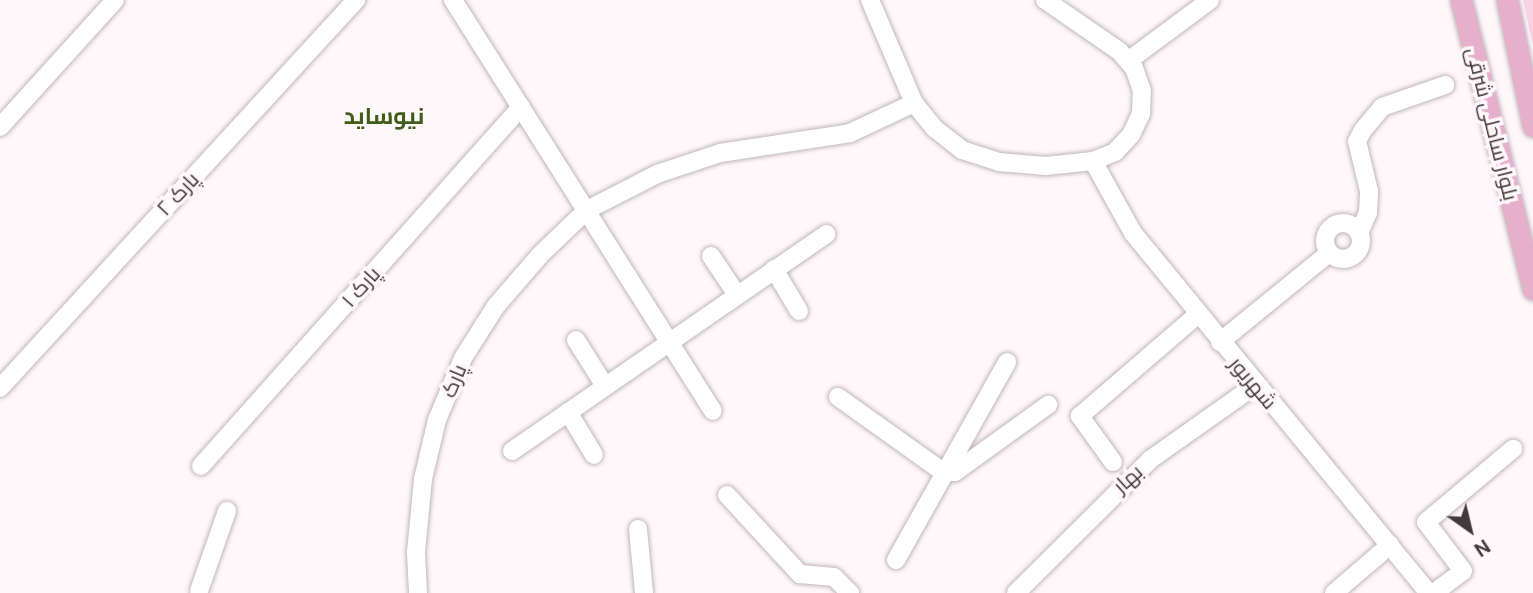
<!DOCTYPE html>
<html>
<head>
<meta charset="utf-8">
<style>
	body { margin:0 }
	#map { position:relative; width:1533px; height:593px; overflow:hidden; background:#fef8fb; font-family:"DM Sans",Cairo,sans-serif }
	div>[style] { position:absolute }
	.green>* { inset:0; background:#f8d3e4 }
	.roads { filter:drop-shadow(0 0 2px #c2b5bb) drop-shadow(0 0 2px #c2b5bb) }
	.minor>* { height:18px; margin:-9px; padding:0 9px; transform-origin:9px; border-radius:9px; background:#fff }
	.minor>.ring { margin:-9px; padding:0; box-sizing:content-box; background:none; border:18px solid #fff; border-radius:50% }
	.major>* { height:21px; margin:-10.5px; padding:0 10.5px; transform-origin:10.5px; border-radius:10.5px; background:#e6b0cd }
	span { translate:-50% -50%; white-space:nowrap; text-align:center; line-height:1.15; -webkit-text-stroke:7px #fef8fb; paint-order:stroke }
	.street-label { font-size:21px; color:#403a3d }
	.neighbourhood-label { font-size:23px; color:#405d19; font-weight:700 }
	.north { position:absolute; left:1435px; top:495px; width:70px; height:70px; -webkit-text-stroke:5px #fef8fb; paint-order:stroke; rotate:146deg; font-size:19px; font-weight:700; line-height:28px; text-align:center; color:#403a3d }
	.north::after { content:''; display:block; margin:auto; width:24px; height:32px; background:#403a3d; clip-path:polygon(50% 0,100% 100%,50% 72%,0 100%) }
</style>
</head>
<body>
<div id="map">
	<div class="green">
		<div style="clip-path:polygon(1523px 0,1533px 0,1533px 46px)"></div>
	</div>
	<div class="roads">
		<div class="minor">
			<div style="left:453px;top:0;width:486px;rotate:57.7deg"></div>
			<div style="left:870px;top:0;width:112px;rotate:66.9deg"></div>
			<div style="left:914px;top:103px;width:32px;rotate:51deg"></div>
			<div style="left:934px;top:128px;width:36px;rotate:38deg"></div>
			<div style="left:962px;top:150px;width:39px;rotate:18deg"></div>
			<div style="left:999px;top:162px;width:47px;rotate:4.9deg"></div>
			<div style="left:1046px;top:166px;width:47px;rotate:-6.1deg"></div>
			<div style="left:1093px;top:161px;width:24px;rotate:-22deg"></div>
			<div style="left:1115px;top:152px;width:23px;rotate:-47deg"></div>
			<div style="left:1131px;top:135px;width:23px;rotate:-65deg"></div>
			<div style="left:1141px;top:114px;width:23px;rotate:-88deg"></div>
			<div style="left:1142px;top:91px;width:24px;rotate:-109deg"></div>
			<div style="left:1134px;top:68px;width:23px;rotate:-131deg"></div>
			<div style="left:1119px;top:51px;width:90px;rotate:-145.4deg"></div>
			<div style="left:1128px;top:61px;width:102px;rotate:-36.6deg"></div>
			<div style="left:0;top:127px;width:171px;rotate:-47.8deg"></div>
			<div style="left:1093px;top:161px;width:82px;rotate:60.9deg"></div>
			<div style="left:1133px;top:233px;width:466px;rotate:50.6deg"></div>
			<div class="ring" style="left:1325px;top:223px;width:18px;height:18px"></div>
			<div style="left:1359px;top:233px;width:22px;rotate:-66deg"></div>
			<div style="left:1368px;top:213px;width:22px;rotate:-87deg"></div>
			<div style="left:1369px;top:191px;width:51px;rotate:-103.5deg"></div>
			<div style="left:1357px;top:141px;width:13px;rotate:-61deg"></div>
			<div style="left:1363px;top:130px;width:30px;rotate:-50deg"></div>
			<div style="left:1382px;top:107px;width:67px;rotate:-19.2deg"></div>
			<div style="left:711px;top:256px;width:47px;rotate:56.3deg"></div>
			<div style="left:774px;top:269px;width:49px;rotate:59.2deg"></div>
			<div style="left:576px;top:340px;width:54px;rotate:57.8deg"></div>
			<div style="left:1220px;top:342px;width:141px;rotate:-39.2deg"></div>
			<div style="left:0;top:388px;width:527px;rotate:-47.46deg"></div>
			<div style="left:838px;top:397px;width:129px;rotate:35.5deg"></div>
			<div style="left:943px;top:472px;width:12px"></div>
			<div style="left:955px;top:472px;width:115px;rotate:-35.8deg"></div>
			<div style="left:568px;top:412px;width:50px;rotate:58.8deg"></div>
			<div style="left:512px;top:451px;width:382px;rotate:-34.6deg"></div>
			<div style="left:1113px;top:462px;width:57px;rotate:-125.7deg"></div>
			<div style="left:1080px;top:416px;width:156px;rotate:-40.8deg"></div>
			<div style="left:201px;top:466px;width:481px;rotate:-48.3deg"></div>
			<div style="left:727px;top:495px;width:108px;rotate:47.3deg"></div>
			<div style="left:800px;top:574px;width:34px;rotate:5deg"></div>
			<div style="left:834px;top:577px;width:23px;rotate:45deg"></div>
			<div style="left:638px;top:529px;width:64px;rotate:84.6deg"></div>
			<div style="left:896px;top:560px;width:227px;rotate:-60.7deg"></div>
			<div style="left:199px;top:591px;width:85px;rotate:-70.7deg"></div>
			<div style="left:418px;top:593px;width:41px;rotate:-92.8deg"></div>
			<div style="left:416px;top:552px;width:73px;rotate:-84.5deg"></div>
			<div style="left:423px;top:479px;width:61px;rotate:-76.7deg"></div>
			<div style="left:437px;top:420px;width:67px;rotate:-67.2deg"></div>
			<div style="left:463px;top:358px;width:62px;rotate:-57.6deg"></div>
			<div style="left:496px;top:306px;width:67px;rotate:-49.2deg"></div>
			<div style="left:540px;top:255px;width:65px;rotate:-43.8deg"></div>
			<div style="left:587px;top:210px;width:79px;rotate:-27.2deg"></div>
			<div style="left:657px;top:174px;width:66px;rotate:-18.4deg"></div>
			<div style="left:720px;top:153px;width:132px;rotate:-8.7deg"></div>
			<div style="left:850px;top:133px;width:71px;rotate:-25.1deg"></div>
			<div style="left:1016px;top:593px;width:190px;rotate:-44.8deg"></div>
			<div style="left:1151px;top:459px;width:128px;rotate:-35.2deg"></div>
			<div style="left:1334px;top:593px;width:74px;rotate:-40.6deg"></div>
			<div style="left:1434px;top:593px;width:36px;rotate:-37deg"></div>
			<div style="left:1463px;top:571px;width:61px;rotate:-127.1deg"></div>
			<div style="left:1426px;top:522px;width:114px;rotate:-40deg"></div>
		</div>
		<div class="major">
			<div style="left:1461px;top:0;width:298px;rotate:76deg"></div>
			<div style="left:1507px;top:0;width:129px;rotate:78.3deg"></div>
		</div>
	</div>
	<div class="street-label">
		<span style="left:1492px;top:124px;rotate:76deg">بلوار ساحلی شرقی</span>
		<span style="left:178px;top:194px;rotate:-47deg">پارک ۲</span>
		<span style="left:361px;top:287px;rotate:-48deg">پارک ۱</span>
		<span style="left:454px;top:381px;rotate:-67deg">پارک</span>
		<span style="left:1253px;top:383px;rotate:50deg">شهریور</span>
		<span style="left:1128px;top:479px;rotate:-42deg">بهار</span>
	</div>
	<div class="neighbourhood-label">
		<span style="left:384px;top:116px">نیوساید</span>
	</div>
	<div class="north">N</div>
</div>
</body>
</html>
